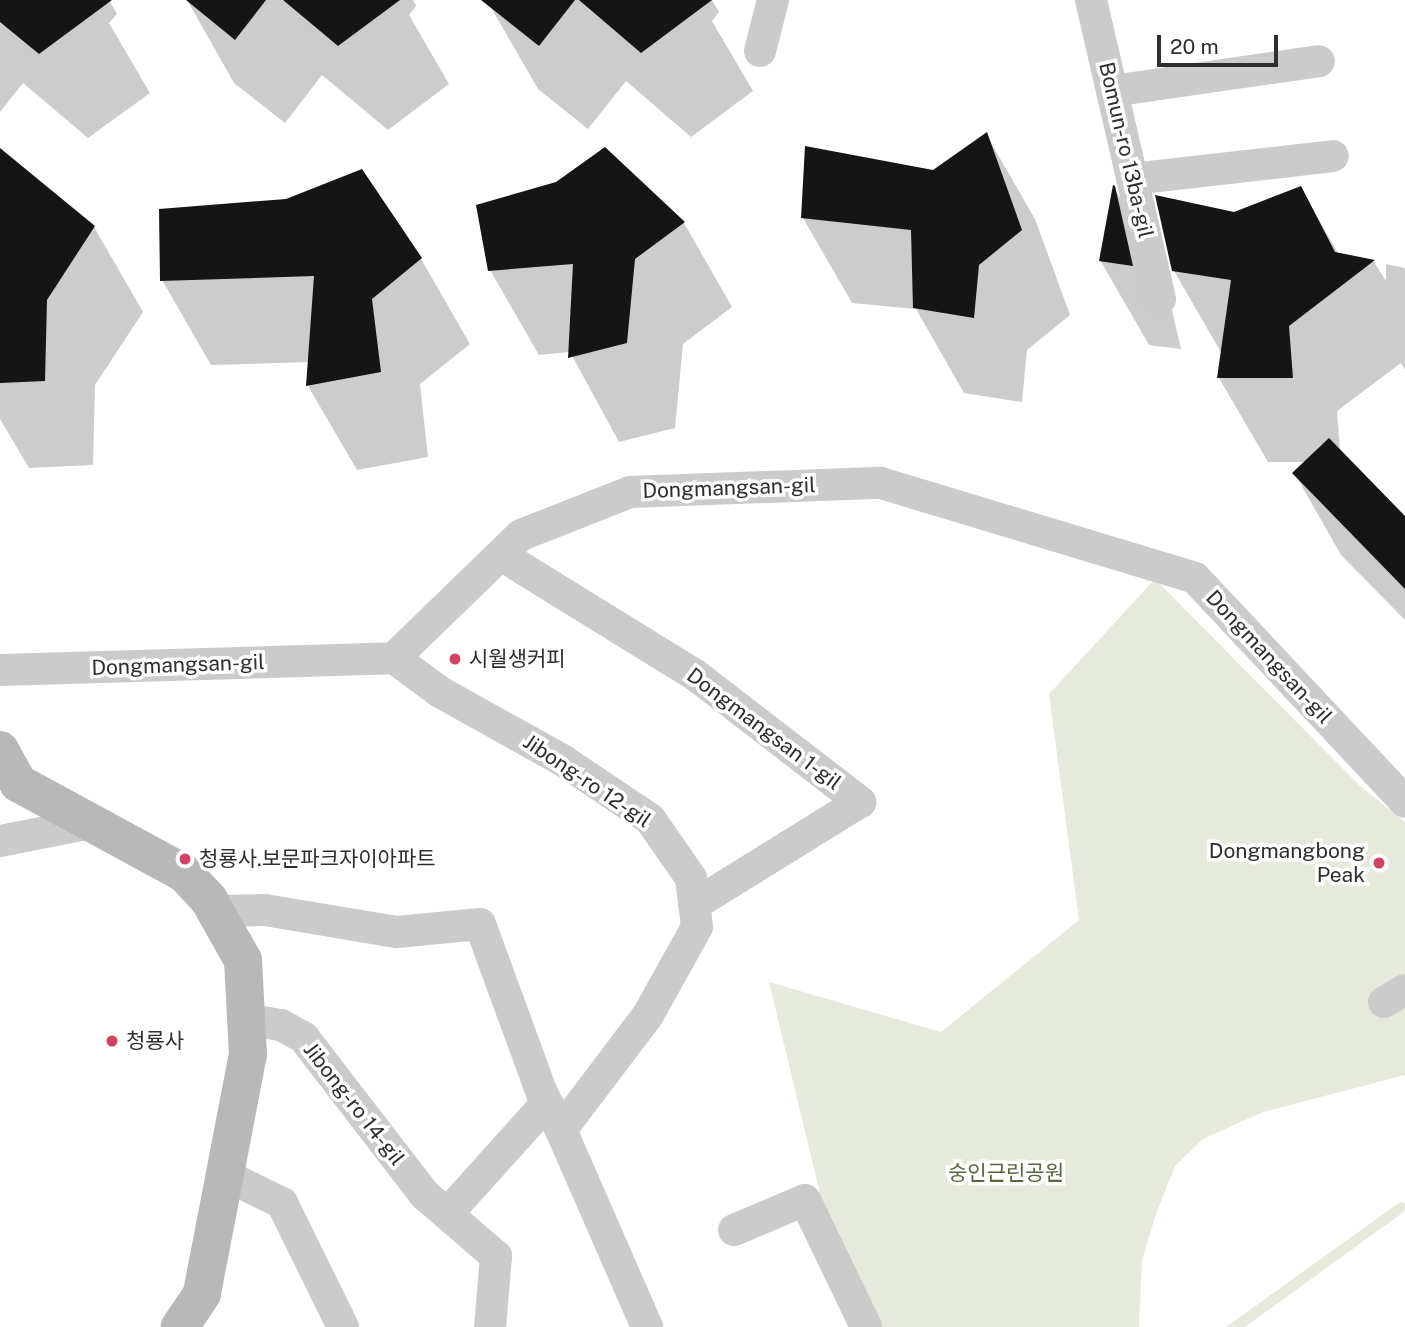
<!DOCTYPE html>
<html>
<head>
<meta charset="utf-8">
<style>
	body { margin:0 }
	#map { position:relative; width:1405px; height:1327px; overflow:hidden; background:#fff; font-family:"Public Sans","Noto Sans KR",sans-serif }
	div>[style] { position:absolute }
	.green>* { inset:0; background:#e6eadd }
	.shadow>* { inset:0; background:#0003 }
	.building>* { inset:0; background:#151515 }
	.street>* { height:32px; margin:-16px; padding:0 16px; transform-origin:16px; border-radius:16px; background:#cbcbcb }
	.secondary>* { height:38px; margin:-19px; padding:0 19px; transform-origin:19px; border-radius:19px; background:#b8b8b8 }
	.dots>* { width:19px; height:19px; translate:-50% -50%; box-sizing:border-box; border:4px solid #fff; border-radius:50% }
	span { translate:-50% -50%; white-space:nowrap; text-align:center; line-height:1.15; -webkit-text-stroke:7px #fff; paint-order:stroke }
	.street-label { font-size:21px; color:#2e2e2e }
	.poi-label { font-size:21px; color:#2e2e2e }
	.left { translate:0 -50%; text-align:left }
	.right { translate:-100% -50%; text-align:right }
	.park-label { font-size:21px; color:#576540 }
	.scale { position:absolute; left:1157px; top:35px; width:121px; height:32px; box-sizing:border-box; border:4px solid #2e2e2e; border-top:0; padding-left:9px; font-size:21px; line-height:24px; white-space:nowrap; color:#2e2e2e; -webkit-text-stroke:5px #fff; paint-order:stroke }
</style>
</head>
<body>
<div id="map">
	<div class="green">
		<div style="clip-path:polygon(1155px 579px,1359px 785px,1405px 822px,1405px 1075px,1263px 1112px,1203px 1139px,1175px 1166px,1156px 1214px,1142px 1260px,1139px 1327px,882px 1327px,823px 1206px,769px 982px,941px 1032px,1079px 920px,1049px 694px)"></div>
		<div style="clip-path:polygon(1400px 1202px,1405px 1203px,1405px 1211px,1245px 1327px,1226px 1327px)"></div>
	</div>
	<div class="shadow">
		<div style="clip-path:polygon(0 0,109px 0,117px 14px,109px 23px,150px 93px,88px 138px,23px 83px,0 112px)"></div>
		<div style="clip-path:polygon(187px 0,413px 0,416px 6px,409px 15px,449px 84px,388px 130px,322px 75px,285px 123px,234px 83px)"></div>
		<div style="clip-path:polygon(491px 0,712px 0,719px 12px,712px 21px,753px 91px,691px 137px,626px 81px,588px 129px,538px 89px,489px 4px)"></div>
		<div style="clip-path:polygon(986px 134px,1035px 219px,1070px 315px,1027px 350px,1022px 402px,964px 393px,916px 309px,852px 303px,803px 218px,933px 171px)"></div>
		<div style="clip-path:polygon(361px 171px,421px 259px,470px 344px,420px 384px,428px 457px,357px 470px,308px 386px,310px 362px,211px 365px,162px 280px,287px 201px)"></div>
		<div style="clip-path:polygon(0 172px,94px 227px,143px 312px,95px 385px,93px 465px,29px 468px,0 419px)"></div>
		<div style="clip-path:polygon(1301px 188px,1339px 255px,1374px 262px,1386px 281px,1386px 264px,1405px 268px,1405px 370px,1401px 363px,1337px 411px,1340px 451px,1405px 518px,1405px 620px,1341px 555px,1295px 474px,1306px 462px,1268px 462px,1219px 378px,1222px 354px,1174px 271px,1234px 214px)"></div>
		<div style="clip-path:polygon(1116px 191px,1163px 272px,1181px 349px,1149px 345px,1100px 260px)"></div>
		<div style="clip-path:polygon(684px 223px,732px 307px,683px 344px,675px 428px,619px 442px,570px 352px,539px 355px,490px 270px)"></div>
	</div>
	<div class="building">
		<div style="clip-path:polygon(0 0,112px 0,39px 54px,0 22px)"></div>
		<div style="clip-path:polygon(186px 0,266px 0,235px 40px)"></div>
		<div style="clip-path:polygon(283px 0,400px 0,338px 46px)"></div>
		<div style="clip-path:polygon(481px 0,575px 0,539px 46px)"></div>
		<div style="clip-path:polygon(579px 0,712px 0,641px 53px)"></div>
		<div style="clip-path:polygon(987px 132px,1022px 230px,979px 265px,974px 318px,913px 308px,911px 230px,801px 218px,805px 146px,933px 170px)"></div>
		<div style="clip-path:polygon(605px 147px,685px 222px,635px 259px,627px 343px,568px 358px,573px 264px,488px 271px,476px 205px,556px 182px)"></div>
		<div style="clip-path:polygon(0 148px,95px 226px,47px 300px,45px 381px,0 383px)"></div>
		<div style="clip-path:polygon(362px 169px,422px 258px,372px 299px,381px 372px,306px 386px,314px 276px,160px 281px,159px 209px,286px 199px)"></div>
		<div style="clip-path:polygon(1113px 185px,1115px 186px,1133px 266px,1099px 261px)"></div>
		<div style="clip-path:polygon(1301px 186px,1335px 252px,1375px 260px,1289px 326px,1293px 378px,1217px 378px,1231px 280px,1172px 271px,1155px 195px,1234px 212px)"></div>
		<div style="clip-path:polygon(1329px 438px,1405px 516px,1405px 589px,1292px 473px)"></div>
	</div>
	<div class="street">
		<div style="left:1091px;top:0;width:307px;rotate:77deg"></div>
		<div style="left:760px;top:51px;width:53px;rotate:-75.7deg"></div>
		<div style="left:1112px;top:91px;width:209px;rotate:-8.2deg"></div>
		<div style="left:1132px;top:179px;width:202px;rotate:-6.5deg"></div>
		<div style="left:501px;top:555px;width:227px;rotate:31.7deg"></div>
		<div style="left:694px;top:674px;width:210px;rotate:37.6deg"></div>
		<div style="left:860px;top:802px;width:195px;rotate:148.2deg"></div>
		<div style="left:394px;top:658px;width:57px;rotate:36.5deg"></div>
		<div style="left:440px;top:692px;width:140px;rotate:29.1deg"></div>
		<div style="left:562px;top:760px;width:106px;rotate:33.8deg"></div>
		<div style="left:650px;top:819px;width:72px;rotate:55.2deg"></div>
		<div style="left:691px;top:878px;width:49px;rotate:83deg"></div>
		<div style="left:697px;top:927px;width:101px;rotate:119.1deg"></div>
		<div style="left:648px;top:1015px;width:144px;rotate:127.1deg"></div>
		<div style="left:561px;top:1130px;width:215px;rotate:66.4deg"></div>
		<div style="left:0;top:670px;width:394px;rotate:-1.7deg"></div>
		<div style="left:394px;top:658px;width:177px;rotate:-44.1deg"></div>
		<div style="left:521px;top:535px;width:117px;rotate:-21.5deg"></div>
		<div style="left:630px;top:492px;width:251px;rotate:-2.1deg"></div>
		<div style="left:881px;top:483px;width:328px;rotate:16.8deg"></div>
		<div style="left:1195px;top:578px;width:307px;rotate:46.8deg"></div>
		<div style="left:0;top:841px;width:94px;rotate:-11.1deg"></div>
		<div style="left:215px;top:911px;width:50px;rotate:-1.1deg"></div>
		<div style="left:265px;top:910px;width:134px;rotate:9.5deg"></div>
		<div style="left:397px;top:932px;width:83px;rotate:-5.5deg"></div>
		<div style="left:480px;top:924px;width:178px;rotate:69.9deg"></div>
		<div style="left:541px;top:1091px;width:44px;rotate:62.9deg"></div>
		<div style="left:1384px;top:1002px;width:24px;rotate:-30deg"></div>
		<div style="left:246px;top:1019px;width:36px;rotate:10deg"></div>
		<div style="left:281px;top:1025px;width:26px;rotate:29deg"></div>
		<div style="left:304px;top:1038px;width:198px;rotate:52.4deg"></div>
		<div style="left:425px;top:1195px;width:94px;rotate:40.7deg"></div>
		<div style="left:496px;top:1256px;width:71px;rotate:94.8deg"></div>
		<div style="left:225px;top:1175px;width:64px;rotate:26.2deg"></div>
		<div style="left:282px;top:1203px;width:138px;rotate:63.8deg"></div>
		<div style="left:447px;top:1214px;width:149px;rotate:-48deg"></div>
		<div style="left:734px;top:1230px;width:77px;rotate:-22.9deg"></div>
		<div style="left:805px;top:1200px;width:141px;rotate:64.3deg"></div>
	</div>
	<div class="secondary">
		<div style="left:0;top:750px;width:38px;rotate:61deg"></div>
		<div style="left:18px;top:783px;width:189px;rotate:28.5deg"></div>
		<div style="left:184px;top:873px;width:37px;rotate:47deg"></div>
		<div style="left:209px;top:900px;width:69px;rotate:60.5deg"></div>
		<div style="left:243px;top:960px;width:94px;rotate:87deg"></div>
		<div style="left:248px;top:1054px;width:244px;rotate:100.9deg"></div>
		<div style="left:202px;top:1294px;width:40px;rotate:124deg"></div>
	</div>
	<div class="dots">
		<div style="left:455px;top:659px;background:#d24363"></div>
		<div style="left:185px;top:859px;background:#d24363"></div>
		<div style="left:1379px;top:863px;background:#d24363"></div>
		<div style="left:112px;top:1041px;background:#d24363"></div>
	</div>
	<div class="street-label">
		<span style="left:1126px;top:150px;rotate:77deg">Bomun-ro 13ba-gil</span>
		<span style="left:729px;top:488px;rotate:-2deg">Dongmangsan-gil</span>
		<span style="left:1269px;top:657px;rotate:47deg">Dongmangsan-gil</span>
		<span style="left:178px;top:665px;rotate:-2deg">Dongmangsan-gil</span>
		<span style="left:764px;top:729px;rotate:37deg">Dongmangsan 1-gil</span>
		<span style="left:587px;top:781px;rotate:34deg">Jibong-ro 12-gil</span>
		<span style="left:354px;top:1104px;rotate:52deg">Jibong-ro 14-gil</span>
	</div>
	<div class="poi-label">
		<span class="left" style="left:469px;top:659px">시월생커피</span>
		<span class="right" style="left:1365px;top:863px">Dongmangbong<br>Peak</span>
		<span class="left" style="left:199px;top:859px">청룡사.보문파크자이아파트</span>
		<span class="left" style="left:126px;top:1041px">청룡사</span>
	</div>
	<div class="park-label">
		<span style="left:1006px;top:1173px">숭인근린공원</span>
	</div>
	<div class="scale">20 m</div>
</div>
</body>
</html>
